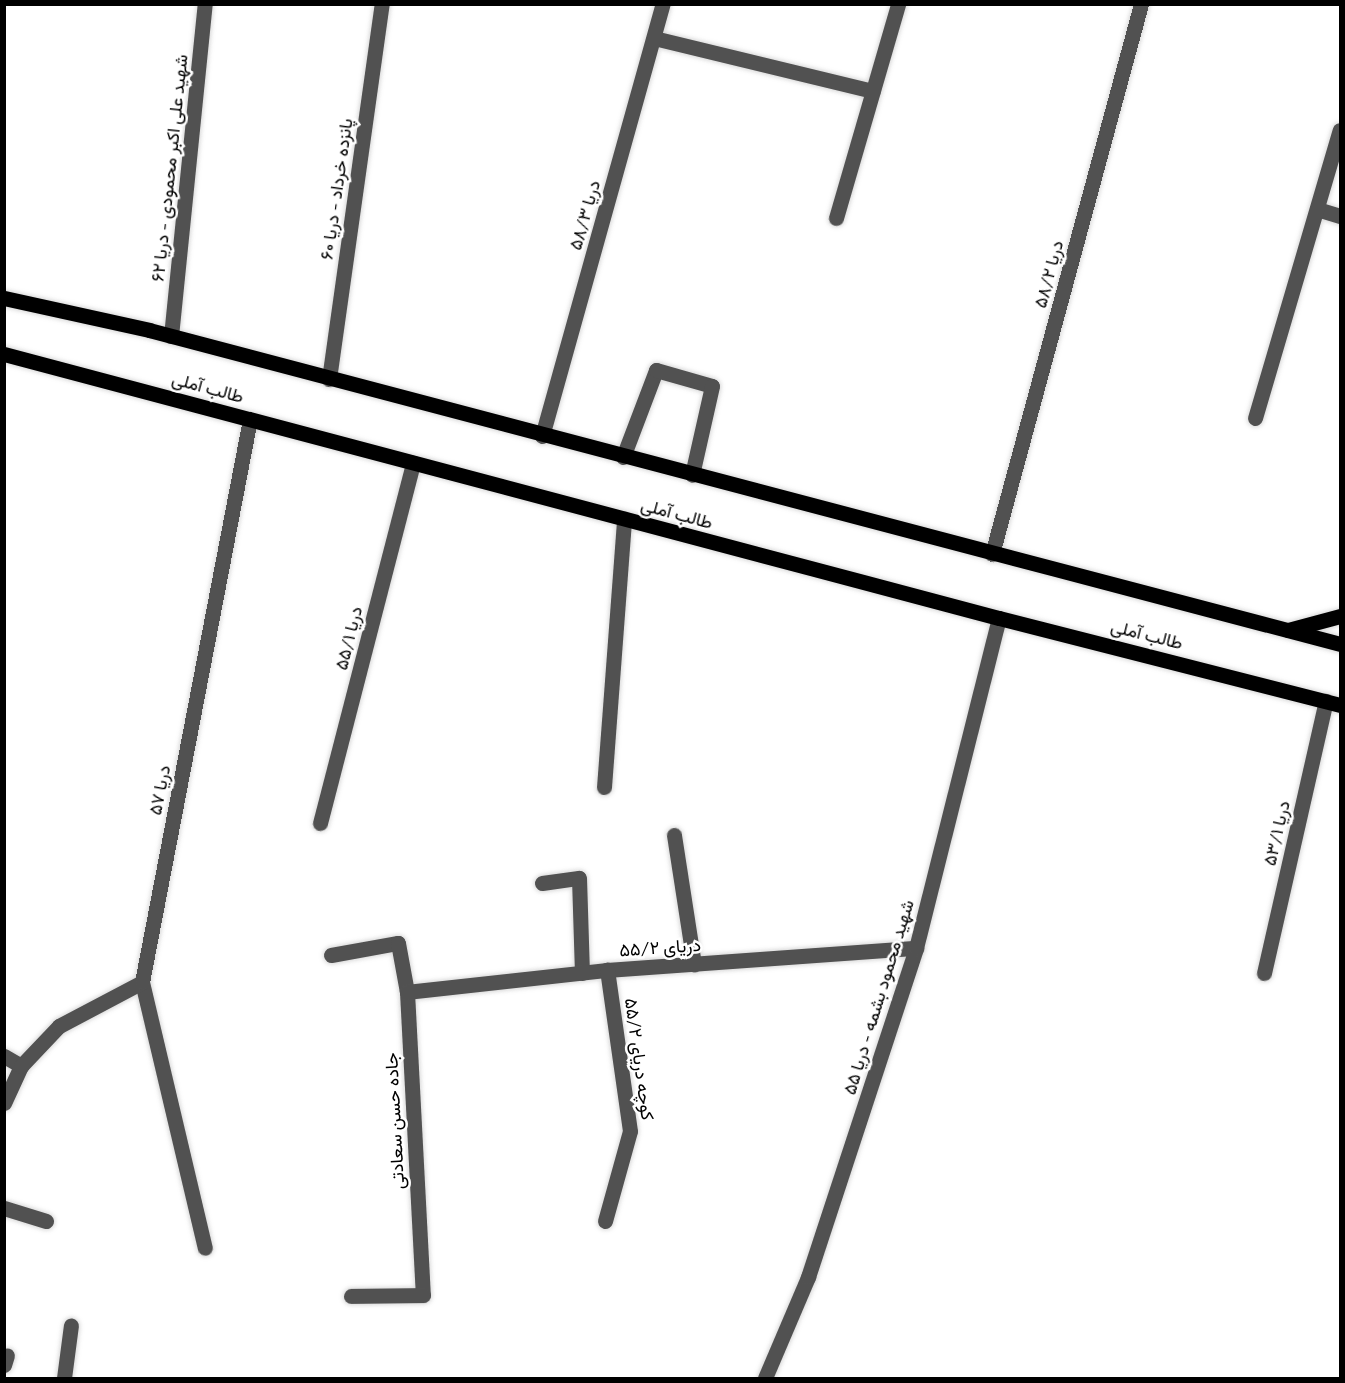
<!DOCTYPE html>
<html>
<head>
<meta charset="utf-8">
<style>
	body { margin:0 }
	#map { position:relative; width:1345px; height:1383px; overflow:hidden; background:#fff; font-family:"Exo 2",Vazirmatn,sans-serif }
	div>[style] { position:absolute }
	.roads { filter:drop-shadow(0 0 2px #dbdbdb) drop-shadow(0 0 2px #dbdbdb) }
	.minor>* { height:15px; margin:-7.5px; padding:0 7.5px; transform-origin:7.5px; border-radius:7.5px; background:#515151 }
	.major>* { height:15px; margin:-7.5px; padding:0 7.5px; transform-origin:7.5px; border-radius:7.5px; background:#000 }
	span { translate:-50% -50%; white-space:nowrap; text-align:center; line-height:1.15; -webkit-text-stroke:5px #fff; paint-order:stroke }
	.street-label { font-size:18px; color:#000 }
	.frame { position:absolute; inset:0; border:6px solid #000; pointer-events:none }
</style>
</head>
<body>
<div id="map">
	<div class="roads">
		<div class="minor">
			<div style="left:654px;top:38px;width:225px;rotate:13.6deg"></div>
			<div style="left:1317px;top:209px;width:24px;rotate:17deg"></div>
			<div style="left:836px;top:218px;width:223px;rotate:-73.8deg"></div>
			<div style="left:171px;top:336px;width:334px;rotate:-84.2deg"></div>
			<div style="left:329px;top:379px;width:379px;rotate:-82deg"></div>
			<div style="left:1255px;top:418px;width:300px;rotate:-73.6deg"></div>
			<div style="left:542px;top:436px;width:449px;rotate:-74.4deg"></div>
			<div style="left:623px;top:457px;width:93px;rotate:-69.2deg"></div>
			<div style="left:656px;top:370px;width:58px;rotate:15.9deg"></div>
			<div style="left:712px;top:386px;width:91px;rotate:102.7deg"></div>
			<div style="left:992px;top:554px;width:570px;rotate:-74.84deg"></div>
			<div style="left:604px;top:787px;width:269px;rotate:-85.7deg"></div>
			<div style="left:320px;top:823px;width:372px;rotate:-75.5deg"></div>
			<div style="left:674px;top:835px;width:131px;rotate:81.2deg"></div>
			<div style="left:542px;top:883px;width:37px;rotate:-8deg"></div>
			<div style="left:579px;top:878px;width:95px;rotate:88.2deg"></div>
			<div style="left:331px;top:955px;width:68px;rotate:-10.2deg"></div>
			<div style="left:398px;top:943px;width:50px;rotate:79.6deg"></div>
			<div style="left:407px;top:992px;width:303px;rotate:87deg"></div>
			<div style="left:423px;top:1295px;width:72px;rotate:179.2deg"></div>
			<div style="left:1264px;top:973px;width:279px;rotate:-77.2deg"></div>
			<div style="left:142px;top:982px;width:273px;rotate:76.7deg"></div>
			<div style="left:407px;top:992px;width:201px;rotate:-6.3deg"></div>
			<div style="left:607px;top:970px;width:310px;rotate:-4.1deg"></div>
			<div style="left:4px;top:1056px;width:20px;rotate:30deg"></div>
			<div style="left:4px;top:1103px;width:41px;rotate:-65.3deg"></div>
			<div style="left:21px;top:1066px;width:55px;rotate:-46.5deg"></div>
			<div style="left:59px;top:1026px;width:94px;rotate:-27.9deg"></div>
			<div style="left:142px;top:982px;width:573px;rotate:-79.14deg"></div>
			<div style="left:4px;top:1208px;width:44px;rotate:17.2deg"></div>
			<div style="left:605px;top:1221px;width:93px;rotate:-74.5deg"></div>
			<div style="left:630px;top:1131px;width:163px;rotate:-98.1deg"></div>
			<div style="left:4px;top:1365px;width:10px;rotate:-73deg"></div>
			<div style="left:64px;top:1378px;width:53px;rotate:-82.5deg"></div>
			<div style="left:765px;top:1378px;width:110px;rotate:-66.9deg"></div>
			<div style="left:808px;top:1277px;width:346px;rotate:-71.8deg"></div>
			<div style="left:916px;top:948px;width:340px;rotate:-75.9deg"></div>
		</div>
		<div class="major">
			<div style="left:4px;top:298px;width:148px;rotate:12.4deg"></div>
			<div style="left:149px;top:330px;width:1232px;rotate:14.77deg"></div>
			<div style="left:4px;top:354px;width:1029px;rotate:14.86deg"></div>
			<div style="left:999px;top:618px;width:352px;rotate:14.3deg"></div>
			<div style="left:1288px;top:630px;width:54px;rotate:-15.1deg"></div>
		</div>
	</div>
	<div class="street-label">
		<span style="left:169px;top:168px;rotate:-84deg">شهید علی اکبر محمودی - دریا ۶۲</span>
		<span style="left:336px;top:189px;rotate:-82deg">پانزده خرداد - دریا ۶۰</span>
		<span style="left:584px;top:215px;rotate:-74deg">دریا ۵۸/۳</span>
		<span style="left:1048px;top:274px;rotate:-75deg">دریا ۵۸/۲</span>
		<span style="left:208px;top:387px;rotate:15deg">طالب آملی</span>
		<span style="left:677px;top:513px;rotate:15deg">طالب آملی</span>
		<span style="left:1147px;top:634px;rotate:14deg">طالب آملی</span>
		<span style="left:348px;top:638px;rotate:-76deg">دریا ۵۵/۱</span>
		<span style="left:159px;top:790px;rotate:-79deg">دریا ۵۷</span>
		<span style="left:1276px;top:833px;rotate:-77deg">دریا ۵۳/۱</span>
		<span style="left:660px;top:947px;rotate:-4deg">دریای ۵۵/۲</span>
		<span style="left:878px;top:997px;rotate:-73deg">شهید محمود بشمه - دریا ۵۵</span>
		<span style="left:640px;top:1059px;rotate:82deg">کوچه دریای ۵۵/۲</span>
		<span style="left:394px;top:1121px;rotate:-93deg">جاده حسن سعادتی</span>
	</div>
	<div class="frame"></div>
</div>
</body>
</html>
